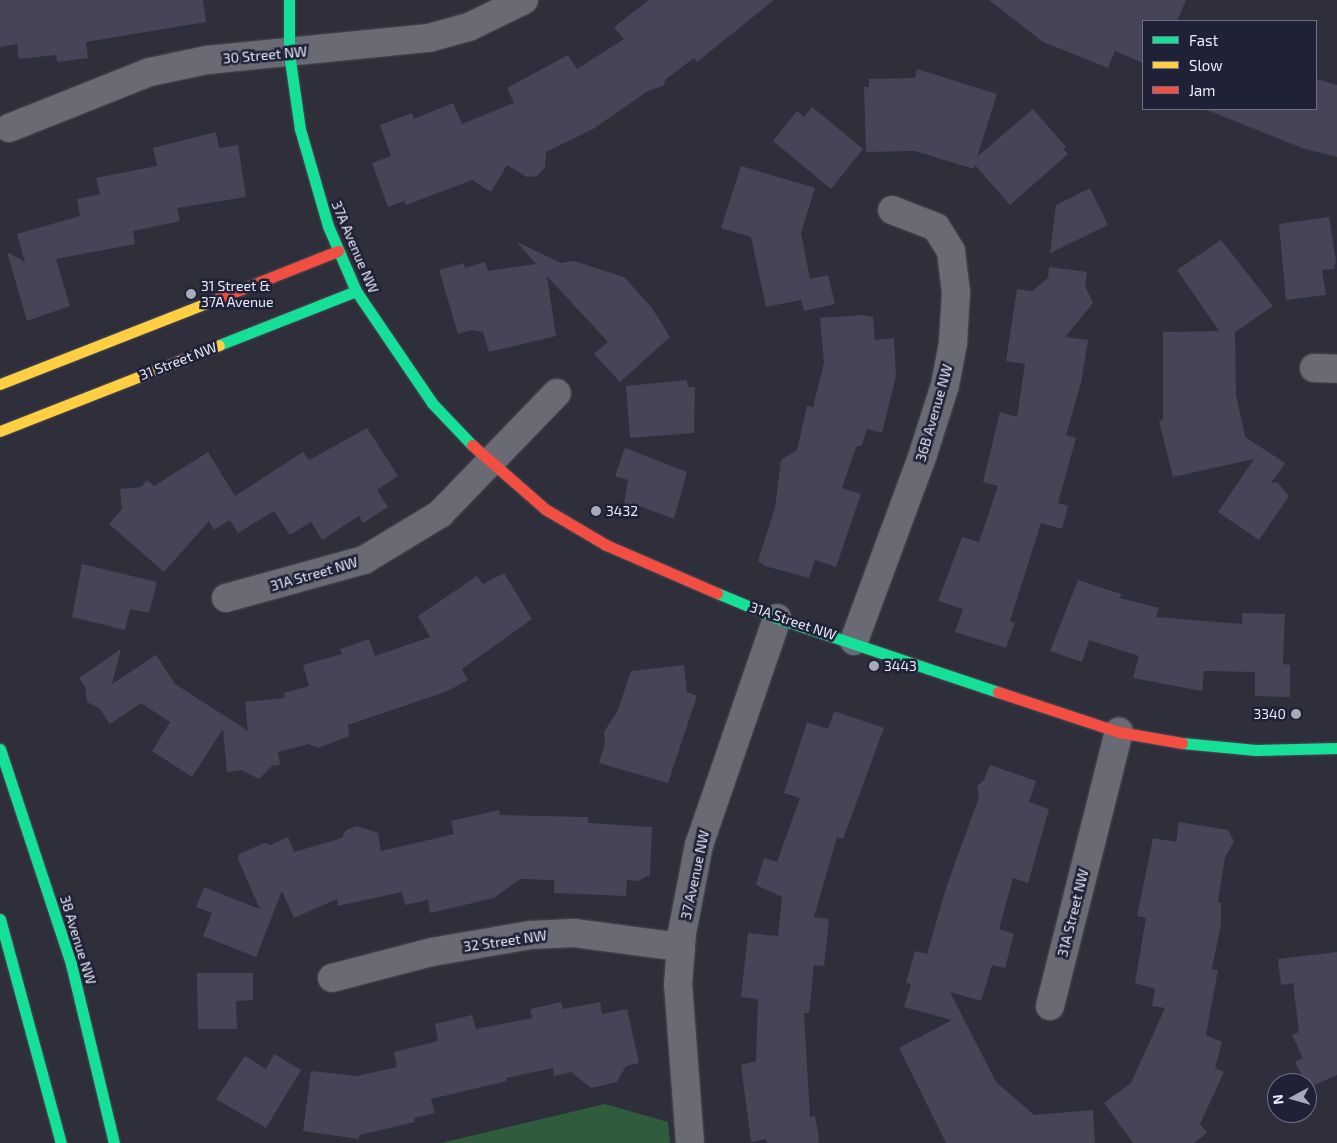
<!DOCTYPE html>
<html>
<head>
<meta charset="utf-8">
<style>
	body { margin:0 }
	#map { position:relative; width:1337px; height:1143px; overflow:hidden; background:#2e2f3b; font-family:"Exo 2",sans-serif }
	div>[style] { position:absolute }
	.green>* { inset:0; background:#2f5c3d }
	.building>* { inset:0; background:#464456 }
	.roads { filter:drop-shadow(0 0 1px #4a4b55) drop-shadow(0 0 1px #4a4b55) }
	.street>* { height:28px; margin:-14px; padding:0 14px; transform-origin:14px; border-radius:14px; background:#696a73 }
	.fast>* { height:11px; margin:-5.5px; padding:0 5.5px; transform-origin:5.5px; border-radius:5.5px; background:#16e098 }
	.slow>* { height:11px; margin:-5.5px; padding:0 5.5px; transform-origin:5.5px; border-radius:5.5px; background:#ffcf43 }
	.jam>* { height:11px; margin:-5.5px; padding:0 5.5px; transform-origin:5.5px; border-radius:5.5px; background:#f24e42 }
	.dots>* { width:14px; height:14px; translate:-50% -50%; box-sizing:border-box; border:2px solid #1f2136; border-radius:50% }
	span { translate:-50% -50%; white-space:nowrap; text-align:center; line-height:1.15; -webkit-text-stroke:5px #1f2136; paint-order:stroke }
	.street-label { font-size:14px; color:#e9ecfa }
	.poi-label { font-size:14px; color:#e9ecfa }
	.left { translate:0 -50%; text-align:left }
	.right { translate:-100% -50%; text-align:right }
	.legend { position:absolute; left:1142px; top:20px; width:175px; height:90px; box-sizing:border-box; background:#1f2136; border:1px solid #707284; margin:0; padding:6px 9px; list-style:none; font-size:15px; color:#e9ecfa }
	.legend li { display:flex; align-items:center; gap:10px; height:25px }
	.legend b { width:25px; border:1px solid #707284 }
	.north { position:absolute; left:1267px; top:1073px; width:50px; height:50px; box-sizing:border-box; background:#1f2136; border:1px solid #707284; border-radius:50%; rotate:264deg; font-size:14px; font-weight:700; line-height:20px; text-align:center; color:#e9ecfa }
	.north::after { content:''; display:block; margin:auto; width:18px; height:22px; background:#a8aab7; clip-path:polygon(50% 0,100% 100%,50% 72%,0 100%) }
</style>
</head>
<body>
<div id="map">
	<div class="green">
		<div style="clip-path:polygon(605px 1104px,668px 1122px,670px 1143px,441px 1143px)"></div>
	</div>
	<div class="building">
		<div style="clip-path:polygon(0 0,203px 0,206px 22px,86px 42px,88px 58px,57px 62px,56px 55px,19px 59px,17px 44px,0 47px)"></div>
		<div style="clip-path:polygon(649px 0,774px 0,697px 62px,694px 58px,666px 79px,663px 86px,648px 91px,593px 129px,546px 152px,545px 167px,537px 176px,527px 177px,507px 165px,491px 192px,472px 180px,406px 205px,404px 201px,388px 207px,372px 163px,391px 156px,380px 125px,412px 113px,414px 119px,453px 103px,462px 124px,514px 103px,507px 88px,568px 55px,577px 69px,624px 39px,614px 27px)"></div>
		<div style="clip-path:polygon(989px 0,1186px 0,1177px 21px,1143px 21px,1143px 63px,1115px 51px,1108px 68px,1043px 42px)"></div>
		<div style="clip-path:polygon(917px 69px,997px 94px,977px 157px,1033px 109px,1066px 147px,1063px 149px,1068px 154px,1010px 205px,975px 165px,974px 169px,915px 151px,866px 152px,864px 87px,869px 87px,869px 79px,915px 78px)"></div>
		<div style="clip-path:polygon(1316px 79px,1337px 85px,1337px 157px,1302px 148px,1207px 110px,1316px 109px)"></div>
		<div style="clip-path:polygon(812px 107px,863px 149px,831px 189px,773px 141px,797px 111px,804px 117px)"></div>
		<div style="clip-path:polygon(216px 132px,219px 148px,238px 145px,246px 197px,177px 208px,180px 221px,133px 231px,135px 244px,56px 259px,70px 306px,27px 321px,7px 252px,25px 262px,17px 234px,80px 216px,77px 199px,100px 194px,96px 178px,157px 166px,153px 148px)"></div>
		<div style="clip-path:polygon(741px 166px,815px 188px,801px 233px,810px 279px,828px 275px,835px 304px,804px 311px,801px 300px,766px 307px,751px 237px,721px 228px)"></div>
		<div style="clip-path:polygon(1090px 188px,1108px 225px,1050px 253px,1056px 205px)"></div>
		<div style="clip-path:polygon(1329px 217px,1336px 261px,1334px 269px,1322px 270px,1326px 295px,1286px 300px,1279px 224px)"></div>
		<div style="clip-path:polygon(1221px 240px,1273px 306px,1235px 332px,1236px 395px,1245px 437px,1285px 463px,1271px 483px,1277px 482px,1289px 496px,1259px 540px,1218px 512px,1254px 459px,1173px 477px,1159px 421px,1163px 420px,1163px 332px,1219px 331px,1177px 270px)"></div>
		<div style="clip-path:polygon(517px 242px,561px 263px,574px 261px,624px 277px,652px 308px,670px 337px,620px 382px,594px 354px,608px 342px,547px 276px,556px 336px,489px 352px,483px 332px,472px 330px,458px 334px,439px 270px,464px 263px,465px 268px,485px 262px,488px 271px,536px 264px)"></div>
		<div style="clip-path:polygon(1049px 267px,1087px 272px,1085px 286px,1093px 303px,1065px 337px,1088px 340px,1081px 383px,1066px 435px,1076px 438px,1058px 503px,1068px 506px,1062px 529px,1041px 523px,1010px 621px,1015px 623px,1006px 648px,955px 632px,963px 609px,938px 601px,962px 537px,979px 542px,998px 486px,983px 482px,1000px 412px,1017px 417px,1025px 364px,1006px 361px,1017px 289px,1032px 291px,1048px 278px)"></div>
		<div style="clip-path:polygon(862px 315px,873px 317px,875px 340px,894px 338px,896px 376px,882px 433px,867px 429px,862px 445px,856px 447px,842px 488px,861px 494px,836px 567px,815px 560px,809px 578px,765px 566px,758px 561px,775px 508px,781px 460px,797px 450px,807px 406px,813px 407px,824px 363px,820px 318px)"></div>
		<div style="clip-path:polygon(687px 380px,688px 387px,695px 387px,694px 433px,630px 438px,626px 386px)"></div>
		<div style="clip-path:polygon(367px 428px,398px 476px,377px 490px,388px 507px,363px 523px,359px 516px,322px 540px,311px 522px,290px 535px,274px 511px,238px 533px,230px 520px,214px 530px,209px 521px,164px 572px,109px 524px,122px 509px,120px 489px,141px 487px,147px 480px,154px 486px,208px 452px,235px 496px,303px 452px,309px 460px)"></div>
		<div style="clip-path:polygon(625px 448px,687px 472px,674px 519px,637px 505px,624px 505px,628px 480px,615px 476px)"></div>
		<div style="clip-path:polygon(82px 564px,157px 582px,149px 613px,130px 609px,125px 630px,72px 617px)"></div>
		<div style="clip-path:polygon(504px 573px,532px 619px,462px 669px,468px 680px,448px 691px,348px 725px,349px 736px,318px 748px,309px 744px,278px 752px,280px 765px,272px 766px,259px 779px,241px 770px,227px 772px,223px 729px,192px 777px,152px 751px,170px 722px,141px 703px,110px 724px,100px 709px,87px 702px,85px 687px,79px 678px,121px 649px,112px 684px,156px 655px,175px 684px,248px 731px,245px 702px,285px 698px,284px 693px,309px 686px,303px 665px,342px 654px,340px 649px,369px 639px,375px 656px,430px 637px,418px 616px,477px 576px,483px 584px)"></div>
		<div style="clip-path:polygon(1078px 580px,1121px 594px,1120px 598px,1159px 608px,1156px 617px,1242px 624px,1242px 613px,1285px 614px,1283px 664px,1290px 665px,1290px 697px,1255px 696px,1255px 672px,1204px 671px,1202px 691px,1133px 678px,1139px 656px,1089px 640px,1082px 662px,1050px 651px)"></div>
		<div style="clip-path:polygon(684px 665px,687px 692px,697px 696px,668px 783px,599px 763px,605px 743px,604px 732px,618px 710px,631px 671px)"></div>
		<div style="clip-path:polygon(834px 711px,884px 728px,843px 839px,837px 837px,814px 917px,829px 919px,824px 966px,814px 965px,809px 1013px,804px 1013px,810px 1117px,815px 1116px,819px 1138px,818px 1143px,767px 1143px,766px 1139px,751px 1142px,741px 1065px,756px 1061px,758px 999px,741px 997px,748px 933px,778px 936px,782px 897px,756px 885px,764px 858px,777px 862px,800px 798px,784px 793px,807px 722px,828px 729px)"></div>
		<div style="clip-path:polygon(990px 765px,1036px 781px,1029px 802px,1049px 809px,1028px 883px,1013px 878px,999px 929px,1014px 934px,1005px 968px,992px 965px,981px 1001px,950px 992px,996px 1082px,1034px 1115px,1093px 1110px,1095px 1143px,946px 1143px,899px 1048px,952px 1020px,904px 1007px,911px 984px,906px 983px,915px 951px,927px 954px,946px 888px,979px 797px,977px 786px,984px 780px)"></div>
		<div style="clip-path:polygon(499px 810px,500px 815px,588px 817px,588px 823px,652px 827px,650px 875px,638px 881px,627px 880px,626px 896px,554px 893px,554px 880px,520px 879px,494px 898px,430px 913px,428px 900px,405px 905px,402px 892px,338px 906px,337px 899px,294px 918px,282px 891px,256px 957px,203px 936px,212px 913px,196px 907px,204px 887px,260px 909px,238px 859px,239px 854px,264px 843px,271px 845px,288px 837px,294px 852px,342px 838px,346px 830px,357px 826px,378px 833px,381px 851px,454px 834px,451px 821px)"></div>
		<div style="clip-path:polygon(1179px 822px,1228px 830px,1234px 841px,1225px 857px,1218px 902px,1221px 903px,1221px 924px,1212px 969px,1218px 970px,1206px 1035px,1222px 1042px,1215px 1068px,1224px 1072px,1200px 1124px,1207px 1133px,1194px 1143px,1133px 1143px,1104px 1103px,1131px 1083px,1165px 1008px,1152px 1006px,1155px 989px,1135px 983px,1146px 918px,1137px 916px,1153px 838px,1176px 842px)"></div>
		<div style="clip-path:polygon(1337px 952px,1337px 1075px,1308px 1088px,1295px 1062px,1303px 1058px,1292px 1035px,1299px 1032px,1293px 983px,1281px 985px,1278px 959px)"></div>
		<div style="clip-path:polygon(197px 973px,253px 973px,253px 1000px,236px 1001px,237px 1029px,198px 1029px)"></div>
		<div style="clip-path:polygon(561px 1002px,563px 1009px,600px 1002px,602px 1014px,627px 1009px,639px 1063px,626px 1066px,617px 1082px,591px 1088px,571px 1072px,554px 1076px,553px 1068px,506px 1078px,507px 1081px,431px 1099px,435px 1113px,414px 1118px,415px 1122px,359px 1135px,359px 1139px,303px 1131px,311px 1071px,357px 1076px,397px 1067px,394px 1052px,438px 1041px,435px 1024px,472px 1015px,476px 1029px,532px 1018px,530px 1009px)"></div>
		<div style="clip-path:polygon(274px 1054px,301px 1070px,266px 1128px,216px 1099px,245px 1056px,266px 1069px)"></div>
	</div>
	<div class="roads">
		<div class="street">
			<div style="left:9px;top:128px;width:152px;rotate:-21.7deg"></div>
			<div style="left:150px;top:72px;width:58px;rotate:-11.9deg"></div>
			<div style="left:207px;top:60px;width:223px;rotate:-5.7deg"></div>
			<div style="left:429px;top:38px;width:41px;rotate:-15.4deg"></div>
			<div style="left:469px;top:27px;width:61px;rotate:-26.1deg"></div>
			<div style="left:1314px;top:368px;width:23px;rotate:2deg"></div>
			<div style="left:226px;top:598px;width:143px;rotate:-15.4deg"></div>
			<div style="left:364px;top:560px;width:89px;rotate:-31.2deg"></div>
			<div style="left:440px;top:514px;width:168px;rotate:-46deg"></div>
			<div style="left:854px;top:641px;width:199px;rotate:-69.7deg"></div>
			<div style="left:923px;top:454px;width:72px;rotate:-72.3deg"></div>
			<div style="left:945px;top:385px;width:43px;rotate:-79.2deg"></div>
			<div style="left:953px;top:343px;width:50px;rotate:-86.6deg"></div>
			<div style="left:956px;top:293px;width:42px;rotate:-96.8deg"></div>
			<div style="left:951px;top:251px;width:28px;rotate:-122deg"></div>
			<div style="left:936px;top:227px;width:47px;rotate:-158.9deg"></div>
			<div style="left:332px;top:978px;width:103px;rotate:-14.6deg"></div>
			<div style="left:432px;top:952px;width:99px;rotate:-9.8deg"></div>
			<div style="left:530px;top:935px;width:44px;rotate:-2.6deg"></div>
			<div style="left:574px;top:933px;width:108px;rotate:7.5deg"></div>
			<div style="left:1050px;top:1006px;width:283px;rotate:-75.9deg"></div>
			<div style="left:690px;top:1143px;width:158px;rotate:-94.3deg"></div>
			<div style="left:678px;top:985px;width:52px;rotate:-85.6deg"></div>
			<div style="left:682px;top:933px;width:90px;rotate:-79.1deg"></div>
			<div style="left:699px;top:845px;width:240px;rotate:-71deg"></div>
		</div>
		<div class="fast">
			<div style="left:289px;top:0;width:53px;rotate:90deg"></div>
			<div style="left:289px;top:53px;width:77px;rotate:81.8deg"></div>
			<div style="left:300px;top:129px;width:101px;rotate:73.9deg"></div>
			<div style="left:328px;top:226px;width:71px;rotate:66.7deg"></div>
			<div style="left:356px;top:291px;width:135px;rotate:55.8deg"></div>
			<div style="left:432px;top:403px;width:58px;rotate:46.4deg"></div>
			<div style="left:219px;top:345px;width:147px;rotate:-21.5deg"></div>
			<div style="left:717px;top:593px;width:65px;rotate:22.6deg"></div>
			<div style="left:777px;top:618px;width:233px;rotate:18.5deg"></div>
			<div style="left:1182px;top:743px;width:74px;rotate:5.4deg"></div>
			<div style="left:1256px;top:750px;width:81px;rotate:-1.4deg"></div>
			<div style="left:0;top:749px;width:226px;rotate:71.7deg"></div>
			<div style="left:71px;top:964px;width:184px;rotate:76.5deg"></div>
			<div style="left:0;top:919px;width:232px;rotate:74.8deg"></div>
		</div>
		<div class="slow">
			<div style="left:0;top:384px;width:235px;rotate:-21.4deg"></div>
			<div style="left:0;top:431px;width:235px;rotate:-21.4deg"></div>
		</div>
		<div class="jam">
			<div style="left:219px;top:298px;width:128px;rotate:-21.6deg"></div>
			<div style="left:472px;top:445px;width:97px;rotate:41.2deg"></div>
			<div style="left:545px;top:509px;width:71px;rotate:30.5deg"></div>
			<div style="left:606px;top:545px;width:121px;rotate:23.4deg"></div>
			<div style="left:998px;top:692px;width:127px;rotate:18.3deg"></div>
			<div style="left:1119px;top:732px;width:64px;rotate:9.9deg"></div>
		</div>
	</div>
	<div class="dots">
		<div style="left:191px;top:294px;background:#a8aab7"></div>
		<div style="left:596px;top:511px;background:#a8aab7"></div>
		<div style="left:874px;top:666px;background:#a8aab7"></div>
		<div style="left:1296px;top:714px;background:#a8aab7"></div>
	</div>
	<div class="street-label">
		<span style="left:265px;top:55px;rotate:-5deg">30 Street NW</span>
		<span style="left:355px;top:247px;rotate:67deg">37A Avenue NW</span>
		<span style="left:178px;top:361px;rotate:-21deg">31 Street NW</span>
		<span style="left:934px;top:413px;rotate:-74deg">36B Avenue NW</span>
		<span style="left:314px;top:574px;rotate:-16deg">31A Street NW</span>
		<span style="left:793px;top:621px;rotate:19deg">31A Street NW</span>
		<span style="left:695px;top:875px;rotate:-78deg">37 Avenue NW</span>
		<span style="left:1073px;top:913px;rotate:-76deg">31A Street NW</span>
		<span style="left:78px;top:940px;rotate:73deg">38 Avenue NW</span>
		<span style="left:505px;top:941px;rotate:-8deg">32 Street NW</span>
	</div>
	<div class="poi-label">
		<span class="left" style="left:201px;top:294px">31 Street &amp;<br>37A Avenue</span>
		<span class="left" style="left:606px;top:511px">3432</span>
		<span class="left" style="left:884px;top:666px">3443</span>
		<span class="right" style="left:1286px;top:714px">3340</span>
	</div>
	<ul class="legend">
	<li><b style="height:6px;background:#16e098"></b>Fast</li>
	<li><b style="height:6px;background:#ffcf43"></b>Slow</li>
	<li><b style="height:6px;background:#f24e42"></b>Jam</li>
	</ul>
	<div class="north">N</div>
</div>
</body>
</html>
